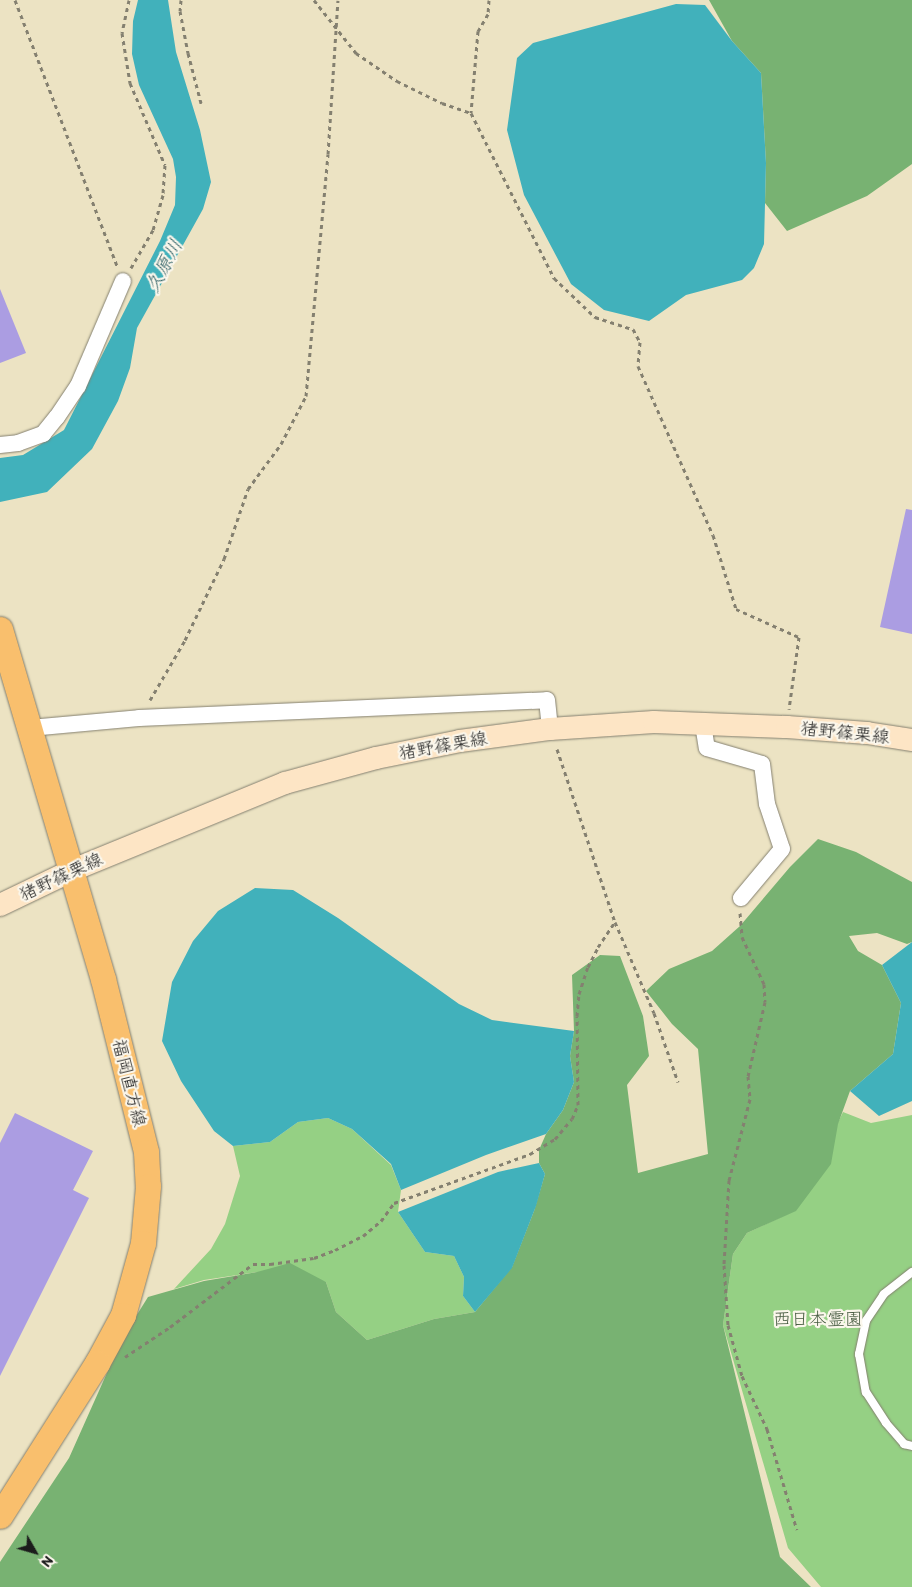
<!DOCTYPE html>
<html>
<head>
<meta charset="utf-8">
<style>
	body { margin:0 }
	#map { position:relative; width:912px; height:1587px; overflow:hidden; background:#ece3c3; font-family:Itim,"Klee One",sans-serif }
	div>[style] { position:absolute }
	.green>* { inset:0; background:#95d084 }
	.forest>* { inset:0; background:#78b272 }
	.water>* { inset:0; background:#41b1bb }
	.building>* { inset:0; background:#ab9de2 }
	.path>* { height:3px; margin-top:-1.5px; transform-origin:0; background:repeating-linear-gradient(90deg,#848070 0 4px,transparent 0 8px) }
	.roads { filter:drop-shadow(0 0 1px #848070) drop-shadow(0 0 1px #848070) }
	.service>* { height:8px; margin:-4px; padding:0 4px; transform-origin:4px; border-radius:4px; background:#fff }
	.minor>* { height:16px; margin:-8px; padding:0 8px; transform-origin:8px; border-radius:8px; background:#fff }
	.secondary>* { height:22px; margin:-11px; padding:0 11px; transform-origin:11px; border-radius:11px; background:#fde5c5 }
	.primary>* { height:25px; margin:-12.5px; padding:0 12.5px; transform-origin:12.5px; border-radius:12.5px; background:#f9bf6d }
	span { translate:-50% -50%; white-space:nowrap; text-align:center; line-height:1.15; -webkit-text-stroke:4.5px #fbf7ec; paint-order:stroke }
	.street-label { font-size:18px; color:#1c1c1c }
	.park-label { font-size:18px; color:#465b40 }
	.water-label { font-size:19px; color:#2d5f64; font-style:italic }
	.north { position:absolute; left:10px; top:1527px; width:50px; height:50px; -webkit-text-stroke:4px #fbf7ec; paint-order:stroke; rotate:128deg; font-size:14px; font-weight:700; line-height:20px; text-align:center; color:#1c1c1c }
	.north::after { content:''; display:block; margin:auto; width:18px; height:22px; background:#1c1c1c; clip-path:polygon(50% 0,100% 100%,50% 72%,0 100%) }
</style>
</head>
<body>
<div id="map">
	<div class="green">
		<div style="clip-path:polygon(843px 1112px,871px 1123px,912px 1115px,912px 1587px,821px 1587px,788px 1548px,723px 1325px,733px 1254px,747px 1233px,796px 1210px)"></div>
		<div style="clip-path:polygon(328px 1118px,352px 1129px,391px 1165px,401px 1190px,398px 1212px,425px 1252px,454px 1256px,464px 1277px,463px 1296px,475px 1312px,434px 1319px,367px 1340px,336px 1312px,326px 1282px,257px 1272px,204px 1280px,174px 1289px,211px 1249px,225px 1224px,240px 1176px,233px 1146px,270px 1142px,298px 1122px)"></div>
	</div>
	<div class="forest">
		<div style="clip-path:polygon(709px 0,912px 0,912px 164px,867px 196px,787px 231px,765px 203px,766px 163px,761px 73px,732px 41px)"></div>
		<div style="clip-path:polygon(818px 839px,856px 852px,912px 882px,912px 942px,907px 944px,877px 933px,849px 936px,858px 951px,882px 965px,901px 1003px,893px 1054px,850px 1091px,838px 1124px,831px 1164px,796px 1211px,747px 1233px,733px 1254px,723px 1325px,780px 1557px,811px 1587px,0 1587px,0 1562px,69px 1458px,123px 1337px,148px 1297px,204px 1281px,257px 1272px,290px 1263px,326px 1282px,336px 1312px,367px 1340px,434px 1319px,475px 1312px,512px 1267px,534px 1211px,545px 1174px,539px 1163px,539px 1150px,546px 1134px,563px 1110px,574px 1082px,570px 1056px,574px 1031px,572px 975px,600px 955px,620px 956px,643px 1016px,649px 1056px,627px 1085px,638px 1173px,708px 1154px,698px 1049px,672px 1024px,646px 991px,669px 969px,712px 951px,740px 926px,790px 867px)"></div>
	</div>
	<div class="water">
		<div style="clip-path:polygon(138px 0,168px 0,176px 52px,200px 130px,211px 182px,203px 209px,137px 328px,130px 368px,118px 401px,92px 449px,47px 492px,0 502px,0 458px,23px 455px,64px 430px,160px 241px,175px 205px,176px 177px,173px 159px,139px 85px,132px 54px,133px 21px)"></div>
		<div style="clip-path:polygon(676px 4px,705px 5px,732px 41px,761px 73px,766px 163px,764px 244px,754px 268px,742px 280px,686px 295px,649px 321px,604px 310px,571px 284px,524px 195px,507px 130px,517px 58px,533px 43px)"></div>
		<div style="clip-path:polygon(255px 888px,293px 890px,338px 918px,459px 1004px,492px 1020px,574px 1031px,570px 1056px,574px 1082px,563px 1110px,546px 1134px,486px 1155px,401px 1190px,391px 1164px,352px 1129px,328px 1118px,298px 1122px,270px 1142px,233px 1146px,214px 1131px,181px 1081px,162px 1041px,172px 982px,193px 941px,218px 911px)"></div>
		<div style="clip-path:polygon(912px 942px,912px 1101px,879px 1116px,850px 1091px,893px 1054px,901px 1003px,882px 965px)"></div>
		<div style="clip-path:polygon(539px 1163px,545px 1174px,536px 1206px,512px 1268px,475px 1312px,463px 1296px,464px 1277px,454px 1256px,425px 1252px,398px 1212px,498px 1172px)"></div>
	</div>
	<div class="building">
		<div style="clip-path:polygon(0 289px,26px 353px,0 363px)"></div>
		<div style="clip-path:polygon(906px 509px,912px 510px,912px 634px,880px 627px)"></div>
		<div style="clip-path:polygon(15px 1113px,93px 1151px,73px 1190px,89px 1198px,0 1376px,0 1143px)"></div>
	</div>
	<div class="path">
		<div style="left:15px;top:0;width:285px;rotate:69deg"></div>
		<div style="left:129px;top:0;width:34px;rotate:102deg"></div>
		<div style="left:122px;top:33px;width:51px;rotate:80.9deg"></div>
		<div style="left:130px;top:83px;width:89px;rotate:66.9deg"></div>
		<div style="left:165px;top:165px;width:30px;rotate:94deg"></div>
		<div style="left:163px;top:195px;width:36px;rotate:106deg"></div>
		<div style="left:153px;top:230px;width:44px;rotate:120.1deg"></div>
		<div style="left:181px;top:0;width:11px;rotate:95deg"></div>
		<div style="left:180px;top:11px;width:43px;rotate:79.2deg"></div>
		<div style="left:188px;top:53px;width:52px;rotate:75.4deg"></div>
		<div style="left:314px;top:0;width:68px;rotate:51.6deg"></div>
		<div style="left:356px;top:53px;width:50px;rotate:34.3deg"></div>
		<div style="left:397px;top:81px;width:50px;rotate:26.1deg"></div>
		<div style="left:442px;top:103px;width:31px;rotate:19deg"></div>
		<div style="left:489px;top:0;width:14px;rotate:94deg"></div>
		<div style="left:488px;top:14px;width:20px;rotate:120deg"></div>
		<div style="left:478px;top:31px;width:82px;rotate:94.9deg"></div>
		<div style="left:471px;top:113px;width:185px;rotate:63.3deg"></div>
		<div style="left:554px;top:278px;width:57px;rotate:43.6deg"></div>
		<div style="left:595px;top:317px;width:40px;rotate:18deg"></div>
		<div style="left:633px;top:329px;width:15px;rotate:62deg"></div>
		<div style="left:640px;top:342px;width:24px;rotate:95deg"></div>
		<div style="left:638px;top:366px;width:185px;rotate:66.1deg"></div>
		<div style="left:713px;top:535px;width:77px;rotate:72.7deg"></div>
		<div style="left:736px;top:609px;width:69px;rotate:24deg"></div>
		<div style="left:799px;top:637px;width:73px;rotate:97.9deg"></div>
		<div style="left:150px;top:700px;width:69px;rotate:-59.7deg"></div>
		<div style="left:185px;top:640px;width:90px;rotate:-64.3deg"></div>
		<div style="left:224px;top:559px;width:74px;rotate:-71.1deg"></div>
		<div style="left:248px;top:489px;width:56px;rotate:-53.7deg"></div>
		<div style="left:281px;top:444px;width:54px;rotate:-62.5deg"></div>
		<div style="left:306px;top:396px;width:243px;rotate:-84.8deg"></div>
		<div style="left:328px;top:154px;width:154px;rotate:-86.3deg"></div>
		<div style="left:557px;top:749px;width:182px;rotate:71.5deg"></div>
		<div style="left:615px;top:922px;width:99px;rotate:66.8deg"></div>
		<div style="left:654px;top:1013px;width:73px;rotate:70.8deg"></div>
		<div style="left:740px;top:913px;width:24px;rotate:85deg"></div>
		<div style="left:742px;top:937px;width:52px;rotate:64.9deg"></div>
		<div style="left:764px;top:984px;width:18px;rotate:87deg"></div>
		<div style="left:765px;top:1002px;width:76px;rotate:102.9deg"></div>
		<div style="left:748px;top:1076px;width:23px;rotate:85deg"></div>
		<div style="left:750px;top:1099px;width:84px;rotate:104.5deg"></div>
		<div style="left:729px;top:1180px;width:85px;rotate:93.4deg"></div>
		<div style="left:724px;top:1265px;width:60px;rotate:86.2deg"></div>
		<div style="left:728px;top:1325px;width:53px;rotate:74.6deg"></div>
		<div style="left:742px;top:1376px;width:59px;rotate:64.7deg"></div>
		<div style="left:767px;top:1429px;width:105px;rotate:73.5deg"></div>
		<div style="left:125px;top:1357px;width:54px;rotate:-33.7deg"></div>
		<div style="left:170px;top:1327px;width:104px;rotate:-37.2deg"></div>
		<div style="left:253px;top:1264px;width:17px"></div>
		<div style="left:270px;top:1264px;width:44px;rotate:-7.8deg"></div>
		<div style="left:314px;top:1258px;width:22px;rotate:-21deg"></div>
		<div style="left:335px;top:1250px;width:31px;rotate:-27deg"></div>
		<div style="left:363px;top:1236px;width:23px;rotate:-40deg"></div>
		<div style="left:381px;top:1221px;width:22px;rotate:-54deg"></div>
		<div style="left:394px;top:1203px;width:145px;rotate:-19.8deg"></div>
		<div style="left:530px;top:1154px;width:29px;rotate:-31deg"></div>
		<div style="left:555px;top:1139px;width:26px;rotate:-50deg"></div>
		<div style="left:572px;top:1119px;width:15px;rotate:-67deg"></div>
		<div style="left:578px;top:1105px;width:89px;rotate:-90.6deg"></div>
		<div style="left:577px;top:1016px;width:22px;rotate:-85deg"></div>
		<div style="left:579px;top:994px;width:28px;rotate:-72deg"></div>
		<div style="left:588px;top:967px;width:22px;rotate:-63deg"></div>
		<div style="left:598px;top:947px;width:30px;rotate:-56deg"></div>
	</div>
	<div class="roads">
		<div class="service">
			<div style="left:912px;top:1272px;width:36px;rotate:142deg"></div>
			<div style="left:884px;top:1294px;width:32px;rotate:124deg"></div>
			<div style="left:866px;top:1321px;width:34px;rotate:102deg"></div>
			<div style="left:859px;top:1354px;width:39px;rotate:80deg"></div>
			<div style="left:866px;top:1392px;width:37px;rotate:57deg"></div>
			<div style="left:886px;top:1423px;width:28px;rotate:49deg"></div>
			<div style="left:904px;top:1444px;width:8px;rotate:14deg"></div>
		</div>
		<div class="minor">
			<div style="left:0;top:445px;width:18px;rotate:-6deg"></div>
			<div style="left:18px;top:443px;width:27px;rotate:-20deg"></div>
			<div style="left:43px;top:434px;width:22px;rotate:-51deg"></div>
			<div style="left:57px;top:417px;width:37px;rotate:-56deg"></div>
			<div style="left:78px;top:386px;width:114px;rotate:-66.8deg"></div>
			<div style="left:703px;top:724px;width:24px;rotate:81deg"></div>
			<div style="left:707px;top:748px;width:57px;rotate:16.2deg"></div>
			<div style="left:762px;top:764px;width:40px;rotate:82.9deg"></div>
			<div style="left:767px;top:804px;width:47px;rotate:71.6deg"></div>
			<div style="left:782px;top:849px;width:64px;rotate:129.9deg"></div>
			<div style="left:30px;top:728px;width:109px;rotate:-5.2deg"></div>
			<div style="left:139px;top:718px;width:408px;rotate:-2.5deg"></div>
			<div style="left:547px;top:700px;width:29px;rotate:84deg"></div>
		</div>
		<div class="secondary">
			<div style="left:0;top:905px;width:81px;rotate:-25.6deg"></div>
			<div style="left:73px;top:870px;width:229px;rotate:-22.3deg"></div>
			<div style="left:285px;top:783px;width:94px;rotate:-15.4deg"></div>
			<div style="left:376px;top:758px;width:86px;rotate:-11.4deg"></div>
			<div style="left:460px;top:741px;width:91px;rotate:-7.6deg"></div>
			<div style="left:550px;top:729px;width:104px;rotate:-3.9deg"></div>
			<div style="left:654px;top:722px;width:133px;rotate:2.2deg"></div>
			<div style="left:787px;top:727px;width:80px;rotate:4.3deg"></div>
			<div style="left:867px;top:733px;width:46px;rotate:8.8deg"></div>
		</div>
		<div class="primary">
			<div style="left:0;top:629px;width:365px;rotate:73.6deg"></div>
			<div style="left:103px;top:979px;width:178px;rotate:76deg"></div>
			<div style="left:146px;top:1152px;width:34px;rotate:87deg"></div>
			<div style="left:148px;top:1186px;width:57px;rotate:95deg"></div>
			<div style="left:143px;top:1243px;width:75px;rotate:105.5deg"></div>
			<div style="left:123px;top:1315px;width:55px;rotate:118.4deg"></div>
			<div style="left:97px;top:1363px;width:181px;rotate:122.4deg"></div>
		</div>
	</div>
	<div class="street-label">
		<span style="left:845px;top:733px;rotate:6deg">猪野篠栗線</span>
		<span style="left:443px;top:746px;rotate:-10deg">猪野篠栗線</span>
		<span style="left:61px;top:877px;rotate:-25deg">猪野篠栗線</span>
		<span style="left:129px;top:1083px;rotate:76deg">福岡直方線</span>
	</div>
	<div class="park-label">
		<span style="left:818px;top:1319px">西日本霊園</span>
	</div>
	<div class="water-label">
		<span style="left:164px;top:266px;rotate:-62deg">久原川</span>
	</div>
	<div class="north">N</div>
</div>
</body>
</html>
